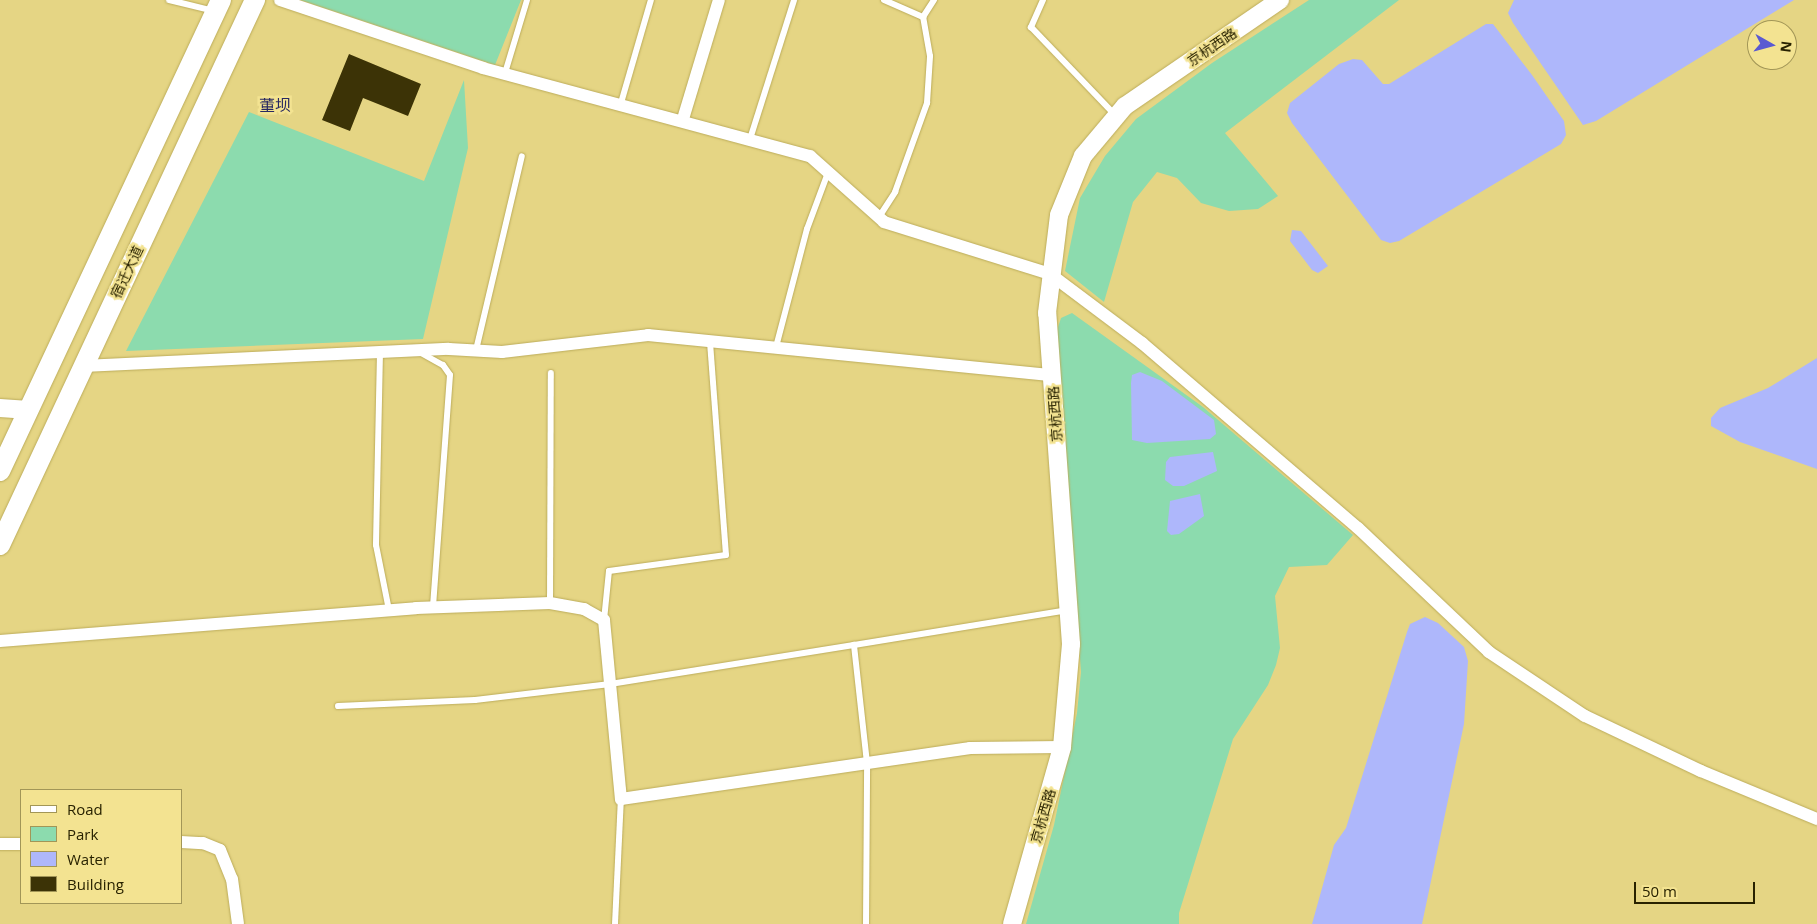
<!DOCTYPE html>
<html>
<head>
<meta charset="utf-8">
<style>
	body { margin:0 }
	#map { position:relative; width:1817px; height:924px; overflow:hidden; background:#e5d584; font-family:"Open Sans","Noto Sans SC",sans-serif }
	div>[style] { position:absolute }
	.green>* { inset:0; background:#8cdbae }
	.water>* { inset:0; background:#aeb7fb }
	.building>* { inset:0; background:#3c3306 }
	.roads { filter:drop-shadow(0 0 1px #bcac5b) drop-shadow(0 0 1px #bcac5b) }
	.lane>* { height:6px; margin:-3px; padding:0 3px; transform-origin:3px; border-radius:3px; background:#fff }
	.street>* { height:12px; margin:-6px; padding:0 6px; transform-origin:6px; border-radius:6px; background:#fff }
	.secondary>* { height:18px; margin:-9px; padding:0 9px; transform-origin:9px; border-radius:9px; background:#fff }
	.primary>* { height:20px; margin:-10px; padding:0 10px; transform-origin:10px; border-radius:10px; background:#fff }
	span { translate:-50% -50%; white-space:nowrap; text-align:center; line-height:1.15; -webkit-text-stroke:5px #f3e391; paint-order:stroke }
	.street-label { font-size:14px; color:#282200 }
	.quarter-label { font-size:16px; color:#282862 }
	.legend { position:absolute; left:20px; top:789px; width:162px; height:115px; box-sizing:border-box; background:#f3e391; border:1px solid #a29657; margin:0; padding:6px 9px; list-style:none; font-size:15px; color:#282200 }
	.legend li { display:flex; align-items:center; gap:10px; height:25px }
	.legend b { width:25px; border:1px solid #a29657 }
	.north { position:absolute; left:1747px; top:20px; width:50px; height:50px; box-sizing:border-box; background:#f3e391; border:1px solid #a29657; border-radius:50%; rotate:97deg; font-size:14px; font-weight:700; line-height:20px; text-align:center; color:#282200 }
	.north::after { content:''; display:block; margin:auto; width:18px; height:22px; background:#5a5ad2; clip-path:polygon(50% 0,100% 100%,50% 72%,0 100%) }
	.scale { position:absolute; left:1634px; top:882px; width:121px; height:22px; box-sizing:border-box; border:2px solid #282200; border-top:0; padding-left:6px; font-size:15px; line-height:18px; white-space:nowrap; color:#282200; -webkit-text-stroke:4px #f3e391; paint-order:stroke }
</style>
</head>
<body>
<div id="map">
	<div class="green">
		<div style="clip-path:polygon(300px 0,521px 0,495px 65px)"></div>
		<div style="clip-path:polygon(1309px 0,1399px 0,1225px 133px,1278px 196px,1258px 209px,1229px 211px,1201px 203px,1177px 178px,1157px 172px,1133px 202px,1104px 302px,1065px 271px,1080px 198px,1105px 156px,1136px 119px,1212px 63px)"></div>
		<div style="clip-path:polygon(464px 80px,468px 148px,423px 339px,126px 351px,249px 112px,424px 181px)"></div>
		<div style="clip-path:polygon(1072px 313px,1203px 407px,1353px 535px,1327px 565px,1289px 567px,1275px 596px,1280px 648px,1276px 665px,1268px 685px,1233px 739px,1179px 913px,1179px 924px,1026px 924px,1054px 825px,1077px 713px,1081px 672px,1056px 333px,1061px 318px)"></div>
	</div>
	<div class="water">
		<div style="clip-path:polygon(1514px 0,1794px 0,1596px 121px,1583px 125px,1513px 23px,1508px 13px)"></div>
		<div style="clip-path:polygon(1486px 24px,1493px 24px,1532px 75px,1564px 121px,1566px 135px,1561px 144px,1399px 241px,1390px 243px,1381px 240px,1292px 123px,1287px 113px,1290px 103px,1339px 64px,1353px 59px,1362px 60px,1383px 84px,1389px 84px)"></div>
		<div style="clip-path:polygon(1292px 230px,1301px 231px,1328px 266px,1318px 273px,1312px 270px,1290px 241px)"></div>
		<div style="clip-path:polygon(1817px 358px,1817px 469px,1740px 442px,1711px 426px,1711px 418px,1720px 408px,1768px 388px)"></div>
		<div style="clip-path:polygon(1140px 372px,1162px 381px,1214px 420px,1216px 434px,1210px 439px,1147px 443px,1132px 440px,1131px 383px,1132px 375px)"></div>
		<div style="clip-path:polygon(1213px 452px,1217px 471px,1184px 486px,1173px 486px,1165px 480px,1166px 462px,1170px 457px)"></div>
		<div style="clip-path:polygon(1200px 494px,1204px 516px,1179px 534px,1171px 535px,1167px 531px,1170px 501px)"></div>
		<div style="clip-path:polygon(1425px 617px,1438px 623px,1464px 647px,1468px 661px,1464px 724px,1422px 924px,1312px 924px,1334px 845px,1346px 828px,1407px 632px,1410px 624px)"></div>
	</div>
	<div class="building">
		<div style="clip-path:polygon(349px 54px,421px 84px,408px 116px,363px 98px,350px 131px,322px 120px)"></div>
	</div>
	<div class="roads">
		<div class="lane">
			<div style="left:169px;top:0;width:46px;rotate:13.7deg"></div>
			<div style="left:884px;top:0;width:43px;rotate:23.6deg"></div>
			<div style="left:1043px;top:0;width:30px;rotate:114deg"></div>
			<div style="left:1031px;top:27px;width:122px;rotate:46.3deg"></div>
			<div style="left:505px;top:73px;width:76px;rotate:-73.2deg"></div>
			<div style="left:621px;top:103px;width:107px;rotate:-73.8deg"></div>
			<div style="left:750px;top:139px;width:146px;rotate:-72.4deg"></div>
			<div style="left:879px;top:217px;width:30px;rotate:-57deg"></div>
			<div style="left:895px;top:192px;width:95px;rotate:-70.2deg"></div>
			<div style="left:927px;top:103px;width:47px;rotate:-86.3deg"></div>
			<div style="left:930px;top:56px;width:40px;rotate:-100deg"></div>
			<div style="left:923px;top:17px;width:20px;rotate:-57deg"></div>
			<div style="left:776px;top:347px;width:122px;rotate:-75.3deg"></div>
			<div style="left:807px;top:229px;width:63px;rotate:-69.6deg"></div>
			<div style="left:476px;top:350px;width:199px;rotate:-76.7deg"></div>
			<div style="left:380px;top:352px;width:193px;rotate:91.2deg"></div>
			<div style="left:376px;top:545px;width:66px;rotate:78.7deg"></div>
			<div style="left:421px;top:353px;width:25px;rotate:29deg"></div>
			<div style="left:443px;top:365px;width:12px;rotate:55deg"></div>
			<div style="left:450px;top:375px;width:233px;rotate:94.2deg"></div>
			<div style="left:550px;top:603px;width:230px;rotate:-89.8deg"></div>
			<div style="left:604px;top:620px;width:49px;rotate:-84.2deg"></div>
			<div style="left:609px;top:571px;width:118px;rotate:-7.8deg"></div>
			<div style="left:726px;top:555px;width:215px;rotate:-94.3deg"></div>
			<div style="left:338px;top:706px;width:137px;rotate:-2.5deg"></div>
			<div style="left:475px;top:700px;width:136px;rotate:-6.8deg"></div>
			<div style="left:610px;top:684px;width:247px;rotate:-9.1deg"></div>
			<div style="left:615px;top:924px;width:125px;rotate:-87.3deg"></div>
			<div style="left:866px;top:924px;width:161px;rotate:-89.6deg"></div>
			<div style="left:867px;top:763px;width:119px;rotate:-96.3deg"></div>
			<div style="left:854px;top:645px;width:217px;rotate:-9.3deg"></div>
		</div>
		<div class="street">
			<div style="left:280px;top:0;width:214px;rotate:18.5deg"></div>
			<div style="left:483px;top:68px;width:339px;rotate:15.1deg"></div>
			<div style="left:810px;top:156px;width:99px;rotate:41.7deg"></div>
			<div style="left:884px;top:222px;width:174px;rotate:17.4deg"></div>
			<div style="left:1050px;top:274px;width:115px;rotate:36.9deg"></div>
			<div style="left:1142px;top:343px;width:284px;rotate:40.6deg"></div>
			<div style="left:1358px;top:528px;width:180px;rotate:43.4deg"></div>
			<div style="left:1489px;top:652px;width:115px;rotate:33.7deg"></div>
			<div style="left:1585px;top:716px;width:128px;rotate:25.4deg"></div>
			<div style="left:1701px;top:771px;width:126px;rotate:22.5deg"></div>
			<div style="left:683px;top:119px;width:124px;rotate:-73.2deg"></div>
			<div style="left:83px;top:366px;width:366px;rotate:-2.7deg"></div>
			<div style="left:449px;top:349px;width:53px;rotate:3.2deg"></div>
			<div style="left:502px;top:352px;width:147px;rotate:-6.6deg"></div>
			<div style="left:648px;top:335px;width:406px;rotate:5.7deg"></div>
			<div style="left:0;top:641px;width:417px;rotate:-4.5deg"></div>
			<div style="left:416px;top:608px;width:134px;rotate:-2.1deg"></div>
			<div style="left:550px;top:603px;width:35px;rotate:10deg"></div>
			<div style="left:584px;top:609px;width:23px;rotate:29deg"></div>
			<div style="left:604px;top:620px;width:180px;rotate:84.6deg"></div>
			<div style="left:621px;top:799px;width:353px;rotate:-8.3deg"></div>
			<div style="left:970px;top:748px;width:92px;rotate:-0.6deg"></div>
			<div style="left:181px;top:842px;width:22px;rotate:3deg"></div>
			<div style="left:203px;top:843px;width:18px;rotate:22deg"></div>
			<div style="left:220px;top:850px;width:31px;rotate:68deg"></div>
			<div style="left:232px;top:879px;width:45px;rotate:82.4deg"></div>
			<div style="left:0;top:844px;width:21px"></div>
		</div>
		<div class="secondary">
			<div style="left:0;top:408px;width:29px;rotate:4deg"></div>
			<div style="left:1012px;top:924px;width:184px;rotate:-74.2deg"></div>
			<div style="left:1062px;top:747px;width:103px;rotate:-85deg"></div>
			<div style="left:1071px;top:644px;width:332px;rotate:-94.1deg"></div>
			<div style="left:1047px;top:313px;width:99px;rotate:-83deg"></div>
			<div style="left:1059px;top:215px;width:64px;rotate:-67.9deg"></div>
			<div style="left:1083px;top:156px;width:65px;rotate:-50deg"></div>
			<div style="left:1125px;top:106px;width:188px;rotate:-34.4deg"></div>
		</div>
		<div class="primary">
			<div style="left:0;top:471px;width:520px;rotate:-64.86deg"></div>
			<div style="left:0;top:545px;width:602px;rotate:-64.93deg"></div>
		</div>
	</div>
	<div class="street-label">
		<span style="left:1212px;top:47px;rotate:-34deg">京杭西路</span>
		<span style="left:127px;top:272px;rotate:-65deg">宿迁大道</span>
		<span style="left:1055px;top:414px;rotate:-94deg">京杭西路</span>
		<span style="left:1043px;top:816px;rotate:-74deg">京杭西路</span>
	</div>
	<div class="quarter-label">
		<span style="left:275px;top:105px">董坝</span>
	</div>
	<ul class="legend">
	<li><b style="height:6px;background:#fff"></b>Road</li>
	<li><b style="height:14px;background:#8cdbae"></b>Park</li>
	<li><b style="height:14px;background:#aeb7fb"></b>Water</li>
	<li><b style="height:14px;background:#3c3306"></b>Building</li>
	</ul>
	<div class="north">N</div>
	<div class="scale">50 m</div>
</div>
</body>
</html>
